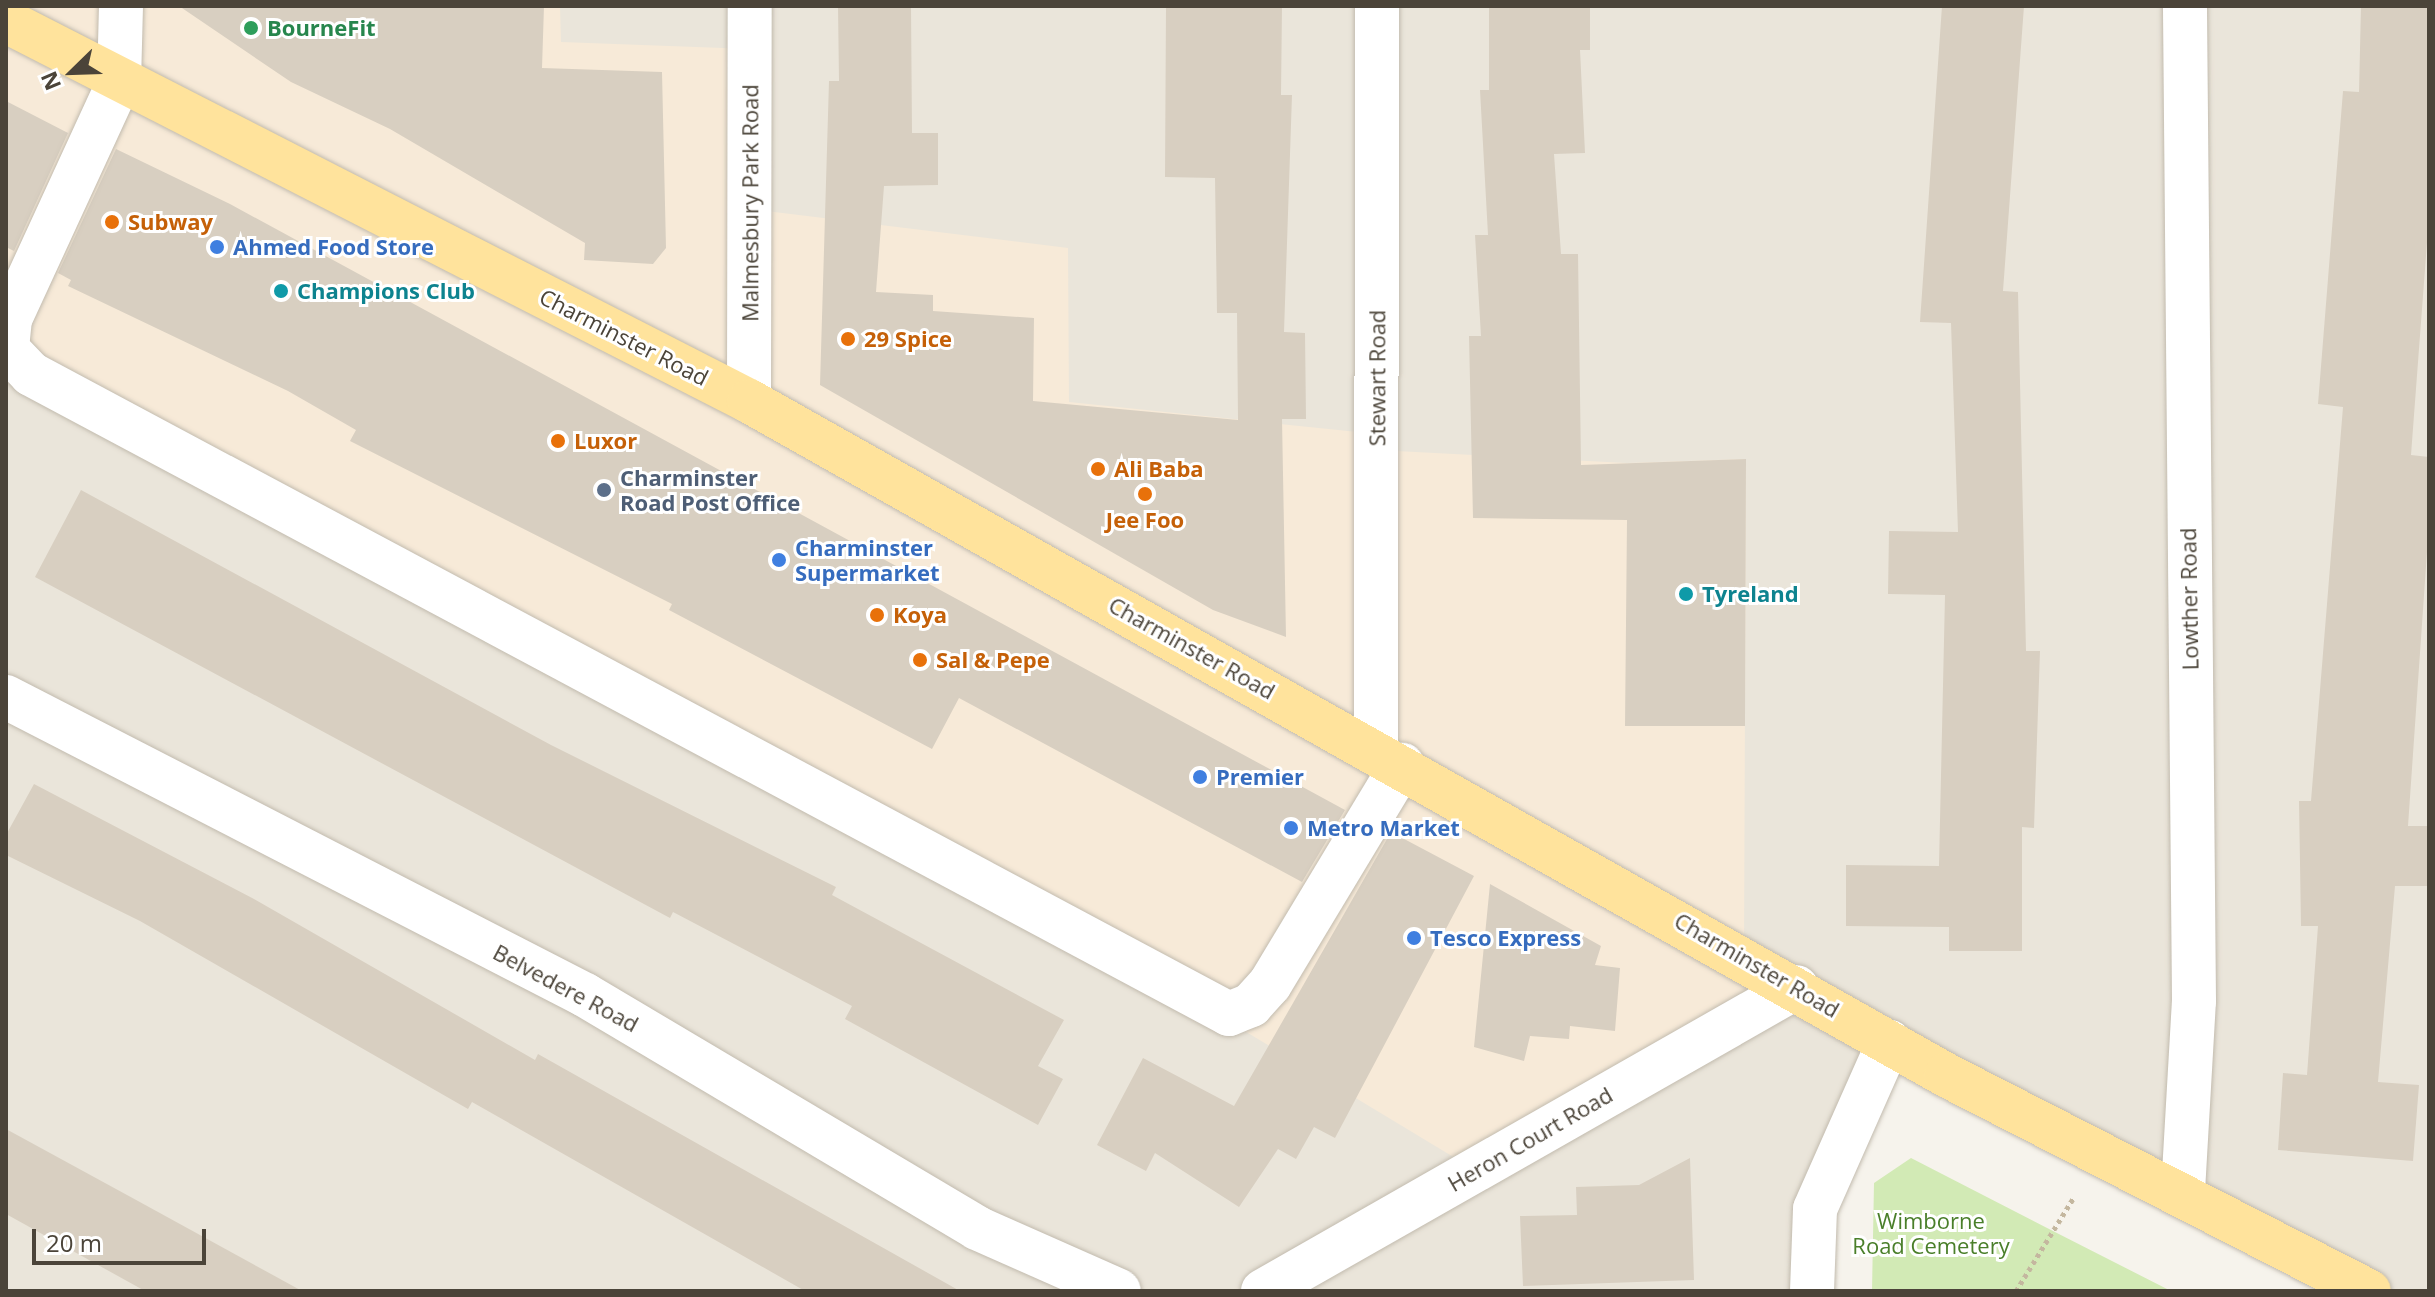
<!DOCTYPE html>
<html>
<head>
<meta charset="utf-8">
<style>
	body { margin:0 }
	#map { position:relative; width:2435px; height:1297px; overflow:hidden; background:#f6f3ec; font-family:"Open Sans",sans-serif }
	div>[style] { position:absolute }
	.residential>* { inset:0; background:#eae5da }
	.commercial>* { inset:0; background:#f7ead8 }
	.green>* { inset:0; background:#d2eab5 }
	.building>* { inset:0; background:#d8cfc1 }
	.path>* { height:5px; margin-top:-2.5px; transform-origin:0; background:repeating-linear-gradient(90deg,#c4b79f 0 4px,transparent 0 8px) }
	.roads { filter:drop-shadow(0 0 2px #c2bbae) drop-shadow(0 0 2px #c2bbae) }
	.minor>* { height:44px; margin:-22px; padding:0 22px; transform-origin:22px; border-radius:22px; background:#fff }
	.major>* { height:44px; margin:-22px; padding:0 22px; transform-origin:22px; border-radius:22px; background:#ffe39c }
	.dots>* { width:22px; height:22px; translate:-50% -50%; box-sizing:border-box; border:4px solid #fff; border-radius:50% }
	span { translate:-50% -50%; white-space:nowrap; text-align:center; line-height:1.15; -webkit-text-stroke:6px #fff; paint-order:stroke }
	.leisure-label { font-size:22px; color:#27864d; font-weight:700 }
	.left { translate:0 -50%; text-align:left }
	.street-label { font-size:22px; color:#4b4439 }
	.food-label { font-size:22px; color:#c56008; font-weight:700 }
	.shop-label { font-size:22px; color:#366cbe; font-weight:700 }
	.culture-label { font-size:22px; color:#0d838f; font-weight:700 }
	.service-label { font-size:22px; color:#4e5e75; font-weight:700 }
	.park-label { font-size:22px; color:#4a7f2a }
	.frame { position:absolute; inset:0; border:8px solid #4b4439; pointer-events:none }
	.north { position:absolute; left:32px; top:32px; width:80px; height:80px; -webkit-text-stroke:6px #fff; paint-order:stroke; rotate:247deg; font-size:22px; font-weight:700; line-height:32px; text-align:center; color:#4b4439 }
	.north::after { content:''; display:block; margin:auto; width:28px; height:36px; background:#4b4439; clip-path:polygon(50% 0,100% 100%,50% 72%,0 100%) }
	.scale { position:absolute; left:32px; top:1229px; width:174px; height:36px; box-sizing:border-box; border:4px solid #4b4439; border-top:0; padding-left:10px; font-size:24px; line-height:28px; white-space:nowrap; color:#4b4439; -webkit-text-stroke:6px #fff; paint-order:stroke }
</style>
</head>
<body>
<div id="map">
	<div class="residential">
		<div style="clip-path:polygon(6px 6px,2429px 6px,2429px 1291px,2369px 1291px,1889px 1042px,1812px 1291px,6px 1291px)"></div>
	</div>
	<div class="commercial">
		<div style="clip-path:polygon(6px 6px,560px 6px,561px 42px,750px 49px,750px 209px,1068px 248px,1069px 402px,1377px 434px,1377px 450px,1627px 463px,1746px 459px,1744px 956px,1797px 987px,1475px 1170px,1205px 1007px,6px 361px)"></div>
	</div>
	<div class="green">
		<div style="clip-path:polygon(1911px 1158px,2051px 1230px,2171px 1291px,1872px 1291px,1874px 1183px)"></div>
	</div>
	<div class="building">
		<div style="clip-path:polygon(179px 6px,544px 6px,542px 68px,662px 72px,666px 248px,653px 264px,584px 260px,585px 243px,390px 129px,291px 82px)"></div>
		<div style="clip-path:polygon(838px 6px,911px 6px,912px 133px,938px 133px,938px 185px,884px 186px,876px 292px,933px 295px,933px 311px,1034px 318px,1033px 401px,1238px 420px,1237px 313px,1217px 313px,1215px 178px,1165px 177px,1166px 6px,1282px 6px,1281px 95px,1292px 95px,1284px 332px,1305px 333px,1306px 419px,1282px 419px,1286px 637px,1213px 610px,820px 385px,829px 81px,839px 81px)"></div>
		<div style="clip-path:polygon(1489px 6px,1590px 6px,1590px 50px,1580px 50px,1585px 153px,1554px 154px,1561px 254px,1578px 254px,1581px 465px,1746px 459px,1745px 726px,1625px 726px,1627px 520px,1473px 518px,1469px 336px,1481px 336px,1475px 235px,1488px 235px,1480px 90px,1489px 90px)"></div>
		<div style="clip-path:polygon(1942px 6px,2024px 6px,2003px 291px,2018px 292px,2026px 651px,2040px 651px,2034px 828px,2022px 827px,2022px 951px,1949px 951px,1949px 927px,1846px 926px,1846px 865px,1939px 866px,1945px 595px,1888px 594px,1889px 531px,1958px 532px,1951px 323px,1920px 322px)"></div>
		<div style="clip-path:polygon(2361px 6px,2429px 6px,2429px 216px,2411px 455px,2429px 457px,2429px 523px,2408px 826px,2429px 826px,2429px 886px,2395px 886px,2378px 1082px,2419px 1085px,2413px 1161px,2278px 1150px,2283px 1073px,2307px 1075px,2318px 926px,2301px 926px,2299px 801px,2311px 801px,2343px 407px,2318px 404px,2343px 91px,2359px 92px)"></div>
		<div style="clip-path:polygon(6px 101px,68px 133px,14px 251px,6px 247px)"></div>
		<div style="clip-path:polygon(116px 149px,230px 204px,1345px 810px,1302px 882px,959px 698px,932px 749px,669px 610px,672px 604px,350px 441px,356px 430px,288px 391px,68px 286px,71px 280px,58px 273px)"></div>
		<div style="clip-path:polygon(81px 490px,551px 745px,836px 887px,832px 895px,1064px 1020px,1038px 1066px,1063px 1079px,1038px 1125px,845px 1019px,852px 1006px,673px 912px,670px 918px,35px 577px)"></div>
		<div style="clip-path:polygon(34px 784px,254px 899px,535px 1060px,538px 1054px,960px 1291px,805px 1291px,472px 1102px,468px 1109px,140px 921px,6px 855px,6px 835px)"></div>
		<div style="clip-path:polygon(1391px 832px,1474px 876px,1335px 1138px,1314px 1127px,1296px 1159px,1278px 1149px,1239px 1207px,1155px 1153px,1146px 1171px,1097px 1145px,1143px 1058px,1234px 1106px)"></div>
		<div style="clip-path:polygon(1490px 884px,1601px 946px,1595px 965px,1620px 968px,1615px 1031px,1570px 1026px,1569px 1039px,1530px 1036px,1524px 1061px,1474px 1047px)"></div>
		<div style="clip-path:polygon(6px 1129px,138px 1201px,302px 1291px,145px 1291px,6px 1214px)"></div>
		<div style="clip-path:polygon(1690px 1158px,1694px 1280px,1523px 1286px,1520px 1216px,1577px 1215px,1576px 1187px,1639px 1185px)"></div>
	</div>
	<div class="path">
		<div style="left:2016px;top:1291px;width:110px;rotate:-58.3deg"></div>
	</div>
	<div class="roads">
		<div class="minor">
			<div style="left:121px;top:6px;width:76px;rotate:91.5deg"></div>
			<div style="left:119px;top:82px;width:261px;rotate:114.7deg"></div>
			<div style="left:10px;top:319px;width:30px;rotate:96deg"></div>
			<div style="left:7px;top:349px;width:35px;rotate:46deg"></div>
			<div style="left:31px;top:374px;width:1358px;rotate:28.11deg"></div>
			<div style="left:1229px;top:1014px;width:24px;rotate:-22deg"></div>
			<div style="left:1251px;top:1005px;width:28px;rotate:-48deg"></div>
			<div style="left:1270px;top:984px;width:256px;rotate:-58.9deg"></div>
			<div style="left:749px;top:401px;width:395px;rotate:-89.9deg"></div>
			<div style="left:6px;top:697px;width:651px;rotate:27.23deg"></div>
			<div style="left:585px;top:995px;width:456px;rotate:30.7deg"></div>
			<div style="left:977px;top:1228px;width:155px;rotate:23.9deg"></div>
			<div style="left:1376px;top:751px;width:745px;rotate:-89.92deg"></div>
			<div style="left:2183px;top:1191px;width:190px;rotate:-86.7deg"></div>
			<div style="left:2194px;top:1001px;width:995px;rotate:-90.52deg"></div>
			<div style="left:1263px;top:1291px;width:614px;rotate:-29.65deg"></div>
			<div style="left:1812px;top:1291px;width:82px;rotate:-87.9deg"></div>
			<div style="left:1815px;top:1209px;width:183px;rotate:-66.1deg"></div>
		</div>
		<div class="major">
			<div style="left:6px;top:21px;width:835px;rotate:27.09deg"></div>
			<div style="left:749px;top:401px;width:1374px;rotate:29.38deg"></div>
			<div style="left:1946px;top:1075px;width:475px;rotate:27.1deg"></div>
		</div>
	</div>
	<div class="dots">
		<div style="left:251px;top:28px;background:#2e9e5b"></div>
		<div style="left:112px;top:222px;background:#e8710a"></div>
		<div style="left:217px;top:247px;background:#3f7fe0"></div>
		<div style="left:281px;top:291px;background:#0f9aa8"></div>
		<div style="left:848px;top:339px;background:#e8710a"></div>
		<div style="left:558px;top:441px;background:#e8710a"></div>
		<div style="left:1098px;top:469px;background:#e8710a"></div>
		<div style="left:604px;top:490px;background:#5c6f8a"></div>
		<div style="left:1145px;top:494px;background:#e8710a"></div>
		<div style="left:779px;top:560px;background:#3f7fe0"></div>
		<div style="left:1686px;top:594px;background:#0f9aa8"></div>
		<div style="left:877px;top:615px;background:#e8710a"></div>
		<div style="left:920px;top:660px;background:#e8710a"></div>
		<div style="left:1200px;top:777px;background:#3f7fe0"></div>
		<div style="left:1291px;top:828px;background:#3f7fe0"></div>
		<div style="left:1414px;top:938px;background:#3f7fe0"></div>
	</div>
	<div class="leisure-label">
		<span class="left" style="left:267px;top:28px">BourneFit</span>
	</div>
	<div class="street-label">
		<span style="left:750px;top:203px;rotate:-90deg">Malmesbury Park Road</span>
		<span style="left:624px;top:337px;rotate:27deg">Charminster Road</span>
		<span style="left:1377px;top:378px;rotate:-90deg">Stewart Road</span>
		<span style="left:2189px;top:599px;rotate:-91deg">Lowther Road</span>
		<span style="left:1192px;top:648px;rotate:29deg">Charminster Road</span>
		<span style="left:1757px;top:965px;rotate:30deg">Charminster Road</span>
		<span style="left:566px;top:988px;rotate:28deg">Belvedere Road</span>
		<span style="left:1530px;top:1139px;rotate:-30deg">Heron Court Road</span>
	</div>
	<div class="food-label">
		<span class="left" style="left:128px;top:222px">Subway</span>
		<span class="left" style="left:864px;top:339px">29 Spice</span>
		<span class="left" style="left:574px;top:441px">Luxor</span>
		<span class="left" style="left:1114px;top:469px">Ali Baba</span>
		<span style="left:1145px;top:520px">Jee Foo</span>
		<span class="left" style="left:893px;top:615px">Koya</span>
		<span class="left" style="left:936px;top:660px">Sal &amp; Pepe</span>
	</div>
	<div class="shop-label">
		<span class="left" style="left:233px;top:247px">Ahmed Food Store</span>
		<span class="left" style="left:795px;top:560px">Charminster<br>Supermarket</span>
		<span class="left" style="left:1216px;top:777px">Premier</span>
		<span class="left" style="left:1307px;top:828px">Metro Market</span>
		<span class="left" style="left:1430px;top:938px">Tesco Express</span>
	</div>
	<div class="culture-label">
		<span class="left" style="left:297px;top:291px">Champions Club</span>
		<span class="left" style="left:1702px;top:594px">Tyreland</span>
	</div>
	<div class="service-label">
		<span class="left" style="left:620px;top:490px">Charminster<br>Road Post Office</span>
	</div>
	<div class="park-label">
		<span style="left:1931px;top:1233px">Wimborne<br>Road Cemetery</span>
	</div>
	<div class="frame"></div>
	<div class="north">N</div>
	<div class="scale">20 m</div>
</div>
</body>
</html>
